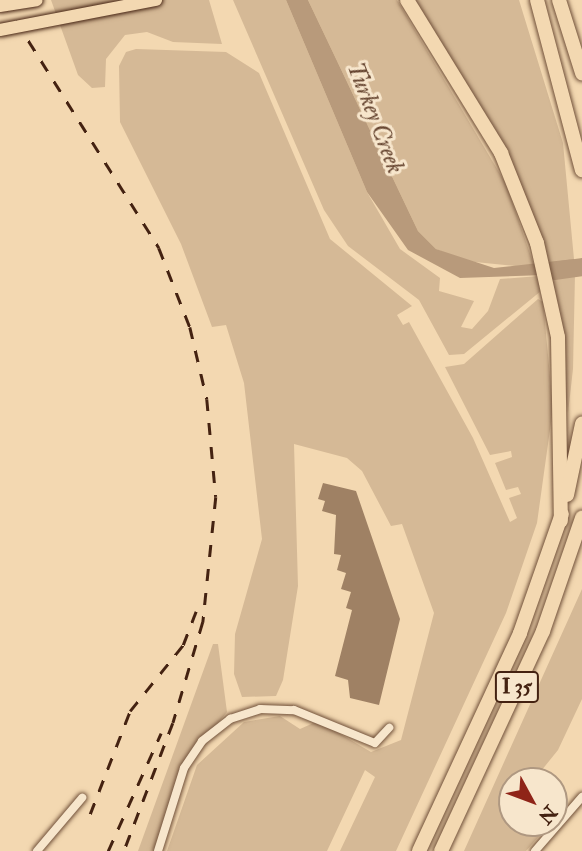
<!DOCTYPE html>
<html>
<head>
<meta charset="utf-8">
<style>
	body { margin:0 }
	#map { position:relative; width:582px; height:851px; overflow:hidden; background:#f3d8b1; font-family:"IM FELL Double Pica",serif }
	div>[style] { position:absolute }
	.green>* { inset:0; background:#d5b996 }
	.water>* { inset:0; background:#b89a7b }
	.river>* { height:18px; margin:-9px; padding:0 9px; transform-origin:9px; border-radius:9px; background:#b89a7b }
	.building>* { inset:0; background:#9f8164 }
	.roads { filter:drop-shadow(0 0 2px #705039) drop-shadow(0 0 2px #705039) }
	.minor>* { height:8px; margin:-4px; padding:0 4px; transform-origin:4px; border-radius:4px; background:#f7e6cc }
	.motorway>* { height:14px; margin:-7px; padding:0 7px; transform-origin:7px; border-radius:7px; background:#f3d8b1 }
	.rail>* { height:2.5px; margin-top:-1.25px; transform-origin:0; background:repeating-linear-gradient(90deg,#421 0 12px,transparent 0 24px) }
	.bridges { filter:drop-shadow(0 0 2px #421) drop-shadow(0 0 2px #421) }
	.primary-bridge>* { height:12px; margin:-6px; padding:0 6px; transform-origin:6px; border-radius:6px; background:#f3d8b1 }
	span { translate:-50% -50%; white-space:nowrap; text-align:center; line-height:1.15; -webkit-text-stroke:6px #f7e6cc; paint-order:stroke }
	.shield-label span { padding:2px 5px; background:#f7e6cc; border:2px solid; border-radius:5px; -webkit-text-stroke-width:0 }
	.shield-label { font-size:21px; color:#421; font-weight:700 }
	.water-label { font-size:24px; color:#674631; font-style:italic }
	.north { position:absolute; left:498px; top:767px; width:70px; height:70px; box-sizing:border-box; background:#f7e6cc; border:2px solid #af9881; border-radius:50%; rotate:131deg; font-size:19px; font-weight:700; line-height:28px; text-align:center; color:#421 }
	.north::after { content:''; display:block; margin:auto; width:24px; height:32px; background:#8f2418; clip-path:polygon(50% 0,100% 100%,50% 72%,0 100%) }
</style>
</head>
<body>
<div id="map">
	<div class="green">
		<div style="clip-path:polygon(51px 0,209px 0,222px 44px,173px 42px,147px 32px,125px 35px,106px 59px,105px 87px,92px 88px,78px 75px)"></div>
		<div style="clip-path:polygon(233px 0,286px 0,367px 192px,400px 249px,440px 278px,439px 291px,474px 301px,461px 327px,472px 329px,488px 311px,500px 279px,539px 276px,541px 291px,464px 354px,449px 355px,419px 300px,348px 246px,324px 210px)"></div>
		<div style="clip-path:polygon(308px 0,397px 0,506px 184px,535px 268px,465px 261px,436px 249px,418px 231px)"></div>
		<div style="clip-path:polygon(413px 0,519px 0,563px 143px,574px 259px,549px 264px,536px 223px)"></div>
		<div style="clip-path:polygon(136px 49px,226px 52px,259px 73px,330px 239px,412px 306px,397px 315px,403px 325px,409px 322px,473px 438px,510px 522px,517px 518px,509px 498px,521px 494px,518px 487px,506px 490px,495px 463px,512px 457px,511px 451px,490px 455px,445px 367px,464px 364px,538px 299px,543px 302px,553px 408px,537px 523px,506px 613px,396px 851px,340px 851px,375px 777px,365px 770px,327px 851px,167px 851px,197px 765px,244px 722px,280px 716px,300px 729px,318px 721px,371px 752px,401px 740px,434px 613px,402px 524px,391px 526px,362px 471px,347px 458px,294px 444px,298px 586px,283px 680px,276px 696px,242px 697px,234px 674px,235px 634px,262px 539px,244px 383px,226px 325px,212px 327px,181px 244px,120px 122px,119px 66px,126px 52px)"></div>
		<div style="clip-path:polygon(575px 274px,573px 369px,568px 413px,552px 276px)"></div>
		<div style="clip-path:polygon(582px 589px,582px 699px,558px 750px,533px 781px,512px 781px,512px 823px,546px 828px,526px 851px,464px 851px)"></div>
		<div style="clip-path:polygon(213px 644px,218px 644px,227px 712px,183px 765px,154px 851px,138px 851px)"></div>
	</div>
	<div class="water">
		<div style="clip-path:polygon(286px 0,308px 0,418px 231px,436px 249px,494px 268px,574px 259px,575px 274px,460px 278px,408px 250px,367px 192px)"></div>
	</div>
	<div class="river">
		<div style="left:554px;top:271px;width:28px;rotate:-8deg"></div>
	</div>
	<div class="building">
		<div style="clip-path:polygon(323px 483px,356px 491px,400px 619px,379px 705px,350px 698px,348px 680px,335px 676px,352px 610px,346px 608px,351px 592px,341px 589px,346px 573px,337px 570px,341px 555px,334px 554px,336px 515px,322px 511px,325px 501px,318px 499px)"></div>
	</div>
	<div class="roads">
		<div class="minor">
			<div style="left:37px;top:851px;width:70px;rotate:-49.7deg"></div>
			<div style="left:158px;top:851px;width:87px;rotate:-72.6deg"></div>
			<div style="left:184px;top:768px;width:32px;rotate:-56deg"></div>
			<div style="left:202px;top:741px;width:36px;rotate:-38deg"></div>
			<div style="left:230px;top:719px;width:32px;rotate:-18deg"></div>
			<div style="left:260px;top:709px;width:34px;rotate:2deg"></div>
			<div style="left:294px;top:710px;width:87px;rotate:22.2deg"></div>
			<div style="left:375px;top:743px;width:21px;rotate:-47deg"></div>
			<div style="left:535px;top:851px;width:72px;rotate:-49deg"></div>
		</div>
		<div class="motorway">
			<div style="left:407px;top:0;width:180px;rotate:58.4deg"></div>
			<div style="left:501px;top:153px;width:97px;rotate:68.2deg"></div>
			<div style="left:537px;top:243px;width:96px;rotate:77.4deg"></div>
			<div style="left:558px;top:337px;width:184px;rotate:89.1deg"></div>
			<div style="left:537px;top:0;width:176px;rotate:75.2deg"></div>
			<div style="left:559px;top:0;width:77px;rotate:72.5deg"></div>
			<div style="left:567px;top:495px;width:73px;rotate:-78.1deg"></div>
			<div style="left:419px;top:851px;width:240px;rotate:-65.1deg"></div>
			<div style="left:520px;top:633px;width:126px;rotate:-70.6deg"></div>
			<div style="left:441px;top:851px;width:242px;rotate:-65.1deg"></div>
			<div style="left:543px;top:631px;width:120px;rotate:-71deg"></div>
		</div>
	</div>
	<div class="rail">
		<div style="left:3px;top:0;width:293px;rotate:57.8deg"></div>
		<div style="left:159px;top:248px;width:85px;rotate:68.6deg"></div>
		<div style="left:190px;top:327px;width:74px;rotate:76.7deg"></div>
		<div style="left:207px;top:399px;width:98px;rotate:84.8deg"></div>
		<div style="left:216px;top:497px;width:126px;rotate:95.9deg"></div>
		<div style="left:203px;top:622px;width:105px;rotate:106.5deg"></div>
		<div style="left:173px;top:723px;width:137px;rotate:110.9deg"></div>
		<div style="left:90px;top:814px;width:110px;rotate:-68.8deg"></div>
		<div style="left:130px;top:711px;width:85px;rotate:-51.2deg"></div>
		<div style="left:183px;top:645px;width:36px;rotate:-69deg"></div>
		<div style="left:108px;top:851px;width:129px;rotate:-65.8deg"></div>
	</div>
	<div class="bridges">
		<div class="primary-bridge">
			<div style="left:0;top:6px;width:37px;rotate:-9deg"></div>
			<div style="left:0;top:30px;width:159px;rotate:-10.9deg"></div>
		</div>
	</div>
	<div class="shield-label">
		<span style="left:517px;top:687px">I 35</span>
	</div>
	<div class="water-label">
		<span style="left:375px;top:118px;rotate:69deg">Turkey Creek</span>
	</div>
	<div class="north">N</div>
</div>
</body>
</html>
